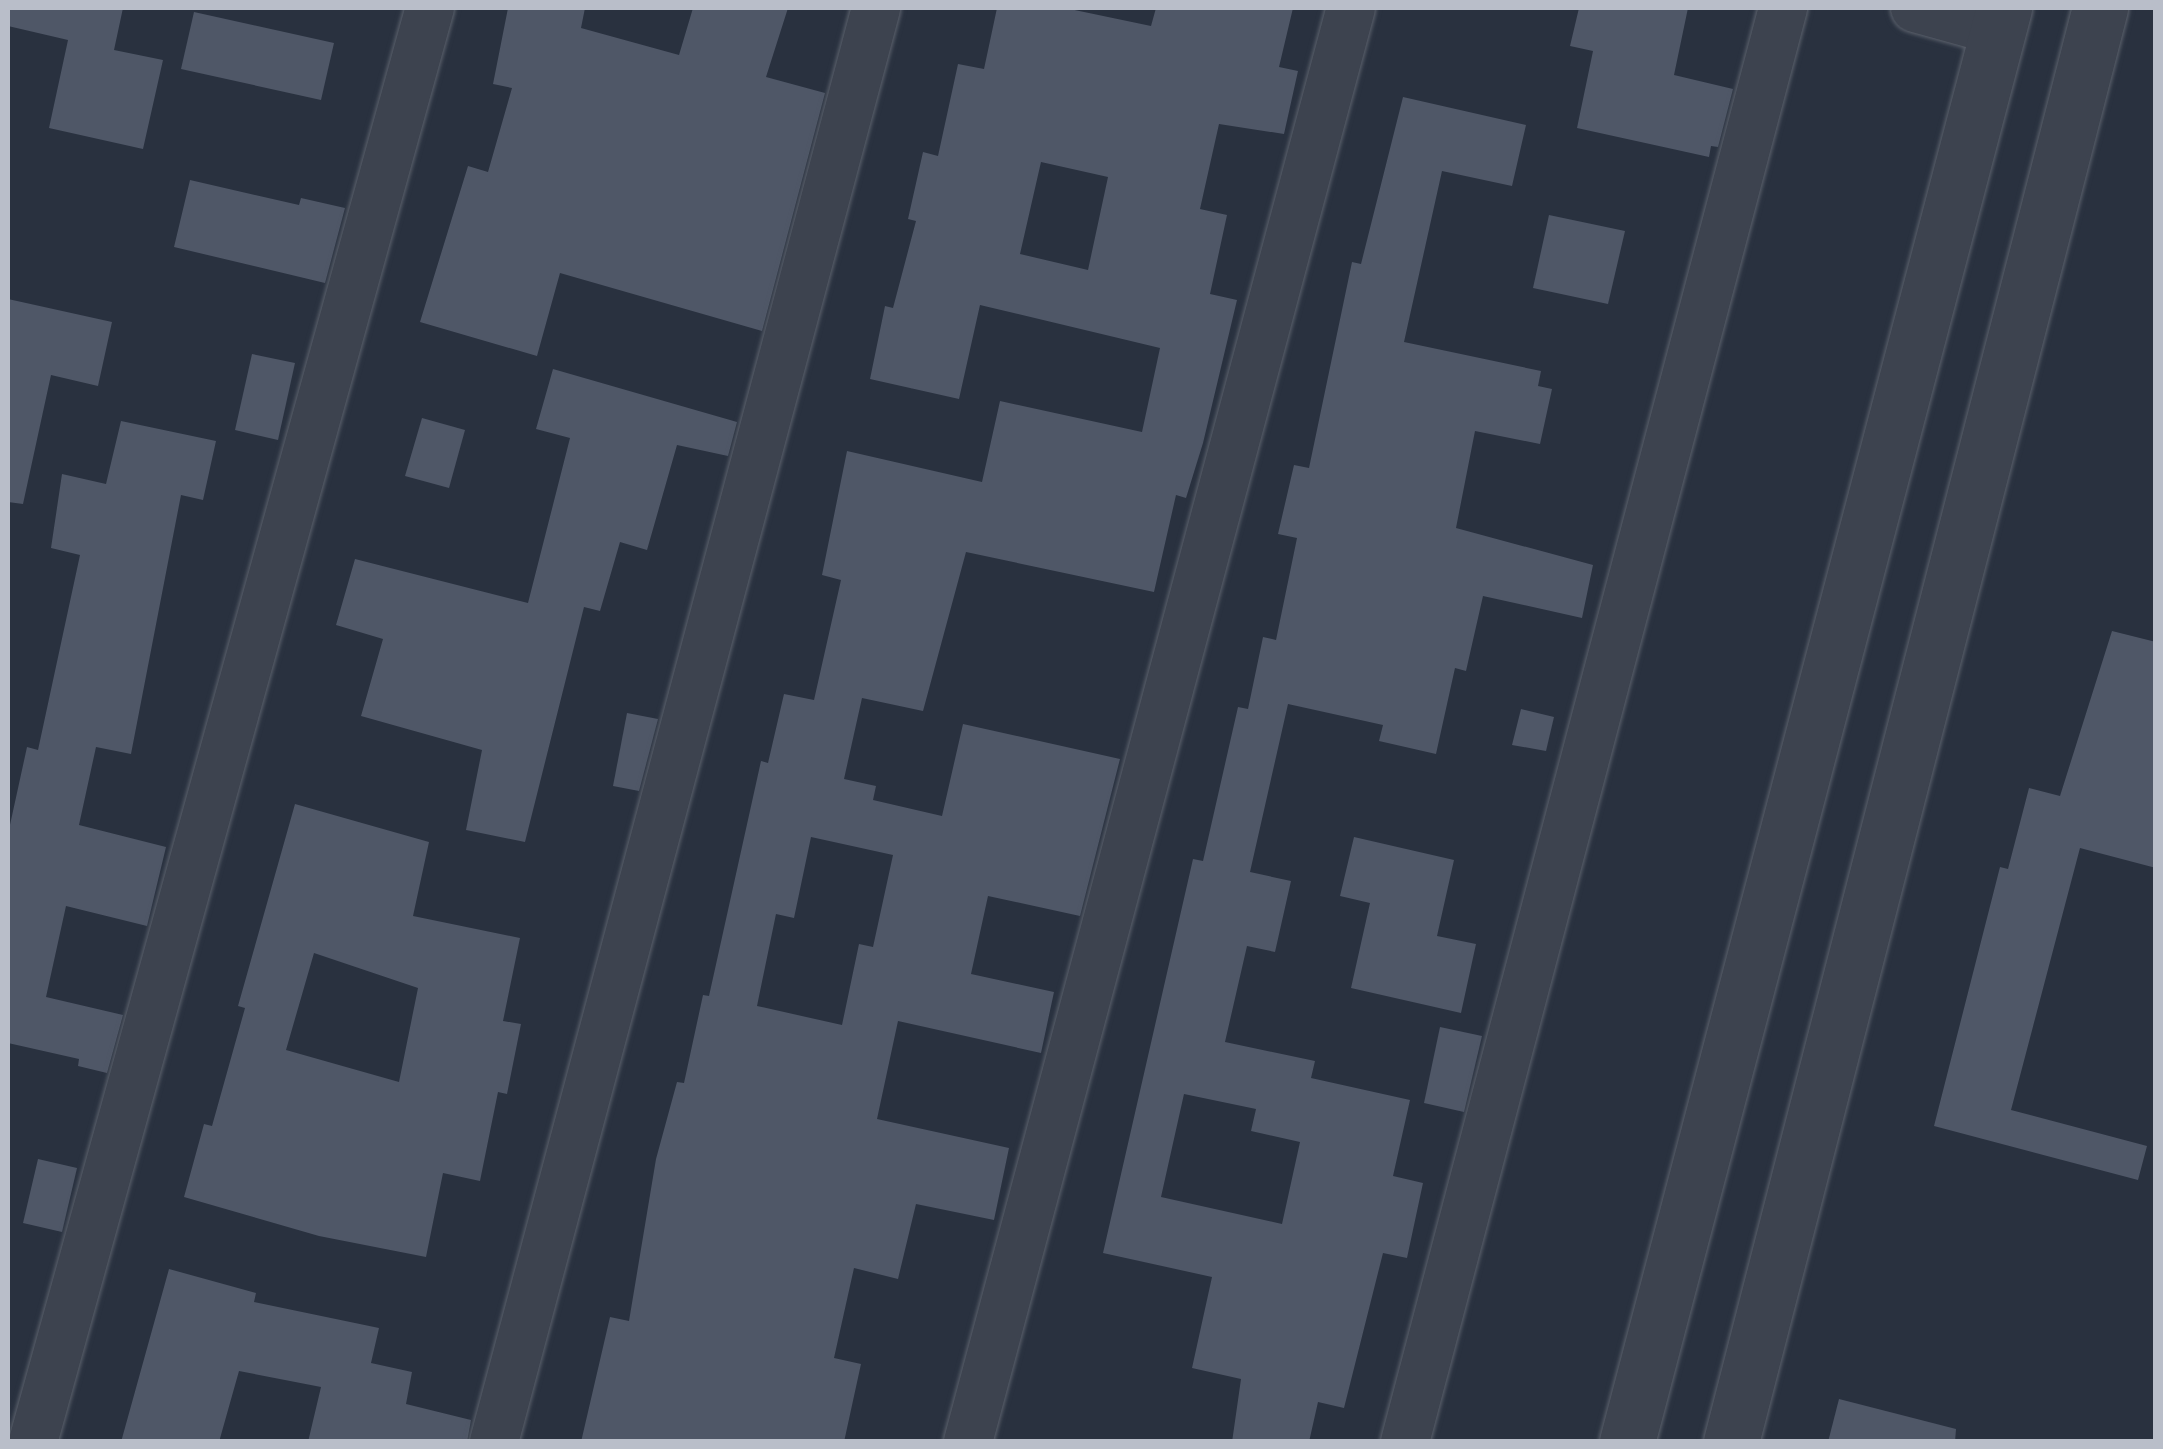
<!DOCTYPE html>
<html>
<head>
<meta charset="utf-8">
<style>
	body { margin:0 }
	#map { position:relative; width:2163px; height:1449px; overflow:hidden; background:#29313f; font-family:"Sofia Sans Condensed",sans-serif }
	div>[style] { position:absolute }
	.building>* { inset:0; background:#4f5767 }
	.roads { filter:drop-shadow(0 0 2px #5b616c) drop-shadow(0 0 2px #5b616c) }
	.minor>* { height:48px; margin:-24px; padding:0 24px; transform-origin:24px; border-radius:24px; background:#3d434f }
	.tertiary>* { height:55px; margin:-27.5px; padding:0 27.5px; transform-origin:27.5px; border-radius:27.5px; background:#3d434f }
	span { translate:-50% -50%; white-space:nowrap; text-align:center; line-height:1.15; -webkit-text-stroke:8px #222834; paint-order:stroke }
	.frame { position:absolute; inset:0; border:10px solid #b9bec9; pointer-events:none }
</style>
</head>
<body>
<div id="map">
	<div class="building">
		<div style="clip-path:polygon(8px 8px,123px 8px,114px 50px,163px 60px,143px 149px,49px 128px,68px 40px,8px 26px)"></div>
		<div style="clip-path:polygon(508px 8px,585px 8px,581px 28px,679px 55px,693px 8px,788px 8px,766px 77px,825px 93px,762px 331px,560px 273px,537px 356px,420px 322px,468px 166px,488px 172px,512px 88px,493px 84px)"></div>
		<div style="clip-path:polygon(evenodd,997px 8px,1065px 8px,1151px 26px,1156px 8px,1293px 8px,1279px 67px,1298px 71px,1284px 134px,1219px 124px,1200px 209px,1227px 215px,1210px 294px,1237px 300px,1203px 443px,1186px 498px,1176px 495px,1154px 592px,966px 552px,923px 711px,862px 698px,844px 779px,876px 786px,873px 800px,942px 816px,963px 724px,1120px 759px,1080px 916px,988px 896px,971px 974px,1054px 992px,1041px 1053px,898px 1021px,877px 1119px,1009px 1148px,994px 1220px,916px 1204px,898px 1279px,854px 1268px,834px 1358px,861px 1364px,844px 1442px,581px 1442px,610px 1317px,629px 1321px,656px 1159px,677px 1082px,684px 1083px,703px 995px,709px 996px,761px 761px,768px 763px,784px 694px,814px 700px,841px 580px,822px 575px,847px 451px,982px 482px,1000px 401px,1142px 432px,1160px 348px,980px 305px,959px 399px,870px 379px,885px 306px,893px 308px,916px 221px,908px 219px,923px 152px,938px 156px,958px 64px,984px 69px,997px 8px,1041px 162px,1108px 177px,1088px 270px,1020px 254px,1041px 162px,997px 8px,811px 837px,893px 855px,873px 947px,859px 944px,842px 1025px,757px 1006px,776px 914px,794px 918px,811px 837px)"></div>
		<div style="clip-path:polygon(1579px 8px,1688px 8px,1674px 75px,1733px 89px,1718px 147px,1711px 146px,1709px 157px,1577px 128px,1593px 51px,1570px 46px)"></div>
		<div style="clip-path:polygon(194px 12px,334px 43px,321px 100px,181px 69px)"></div>
		<div style="clip-path:polygon(evenodd,1403px 97px,1526px 125px,1512px 186px,1442px 171px,1404px 342px,1541px 371px,1538px 386px,1552px 389px,1540px 444px,1475px 431px,1456px 528px,1593px 565px,1582px 618px,1483px 596px,1466px 671px,1455px 668px,1436px 754px,1379px 741px,1383px 725px,1288px 704px,1250px 872px,1291px 881px,1275px 952px,1247px 946px,1225px 1042px,1315px 1061px,1311px 1078px,1410px 1100px,1393px 1176px,1423px 1183px,1407px 1258px,1383px 1253px,1344px 1408px,1318px 1402px,1309px 1442px,1232px 1442px,1241px 1379px,1192px 1368px,1212px 1277px,1103px 1253px,1193px 859px,1203px 861px,1238px 707px,1248px 709px,1263px 637px,1276px 640px,1297px 538px,1278px 534px,1294px 465px,1309px 468px,1352px 262px,1361px 264px,1403px 97px,1184px 1094px,1256px 1109px,1251px 1131px,1300px 1142px,1282px 1224px,1161px 1197px,1184px 1094px)"></div>
		<div style="clip-path:polygon(190px 180px,299px 205px,301px 198px,345px 208px,325px 283px,174px 247px)"></div>
		<div style="clip-path:polygon(1549px 215px,1625px 231px,1608px 304px,1533px 288px)"></div>
		<div style="clip-path:polygon(8px 299px,112px 322px,98px 386px,51px 375px,23px 504px,8px 502px)"></div>
		<div style="clip-path:polygon(252px 354px,295px 363px,278px 440px,235px 430px)"></div>
		<div style="clip-path:polygon(553px 369px,737px 422px,728px 456px,677px 445px,647px 550px,620px 542px,600px 611px,584px 607px,525px 842px,466px 830px,482px 750px,361px 716px,383px 639px,336px 625px,355px 559px,528px 603px,570px 438px,536px 429px)"></div>
		<div style="clip-path:polygon(422px 418px,465px 430px,449px 488px,405px 476px)"></div>
		<div style="clip-path:polygon(121px 421px,216px 441px,203px 500px,181px 495px,131px 754px,96px 747px,79px 825px,166px 847px,147px 926px,66px 906px,46px 997px,123px 1015px,107px 1073px,78px 1066px,79px 1059px,8px 1043px,8px 834px,27px 747px,38px 750px,80px 555px,51px 548px,62px 474px,106px 484px)"></div>
		<div style="clip-path:polygon(2112px 631px,2156px 642px,2156px 868px,2080px 848px,2011px 1110px,2147px 1146px,2138px 1180px,1934px 1126px,2000px 867px,2008px 869px,2029px 788px,2060px 796px)"></div>
		<div style="clip-path:polygon(1521px 709px,1554px 717px,1546px 751px,1512px 745px)"></div>
		<div style="clip-path:polygon(627px 713px,658px 719px,639px 791px,613px 786px)"></div>
		<div style="clip-path:polygon(evenodd,295px 804px,429px 842px,413px 916px,520px 938px,503px 1021px,521px 1024px,507px 1094px,498px 1092px,480px 1181px,443px 1173px,426px 1257px,319px 1236px,184px 1197px,204px 1124px,212px 1126px,245px 1008px,238px 1006px,295px 804px,314px 953px,418px 988px,399px 1082px,286px 1050px,314px 953px)"></div>
		<div style="clip-path:polygon(1354px 837px,1454px 860px,1437px 936px,1476px 944px,1461px 1013px,1351px 988px,1370px 903px,1340px 896px)"></div>
		<div style="clip-path:polygon(1440px 1027px,1482px 1036px,1464px 1112px,1424px 1103px)"></div>
		<div style="clip-path:polygon(38px 1159px,77px 1168px,62px 1232px,23px 1223px)"></div>
		<div style="clip-path:polygon(169px 1269px,256px 1293px,254px 1302px,379px 1328px,371px 1363px,412px 1372px,406px 1404px,471px 1420px,467px 1442px,308px 1442px,321px 1387px,239px 1371px,219px 1442px,121px 1442px)"></div>
		<div style="clip-path:polygon(1839px 1399px,1956px 1429px,1955px 1442px,1828px 1442px)"></div>
	</div>
	<div class="roads">
		<div class="minor">
			<div style="left:1915px;top:8px;width:86px;rotate:15.5deg"></div>
			<div style="left:33px;top:1442px;width:1488px;rotate:-74.53deg"></div>
			<div style="left:494px;top:1442px;width:1484px;rotate:-75.08deg"></div>
			<div style="left:968px;top:1442px;width:1484px;rotate:-75.05deg"></div>
			<div style="left:1405px;top:1442px;width:1483px;rotate:-75.23deg"></div>
		</div>
		<div class="tertiary">
			<div style="left:1627px;top:1442px;width:1483px;rotate:-75.27deg"></div>
			<div style="left:1731px;top:1442px;width:1481px;rotate:-75.57deg"></div>
		</div>
	</div>
	<div class="frame"></div>
</div>
</body>
</html>
